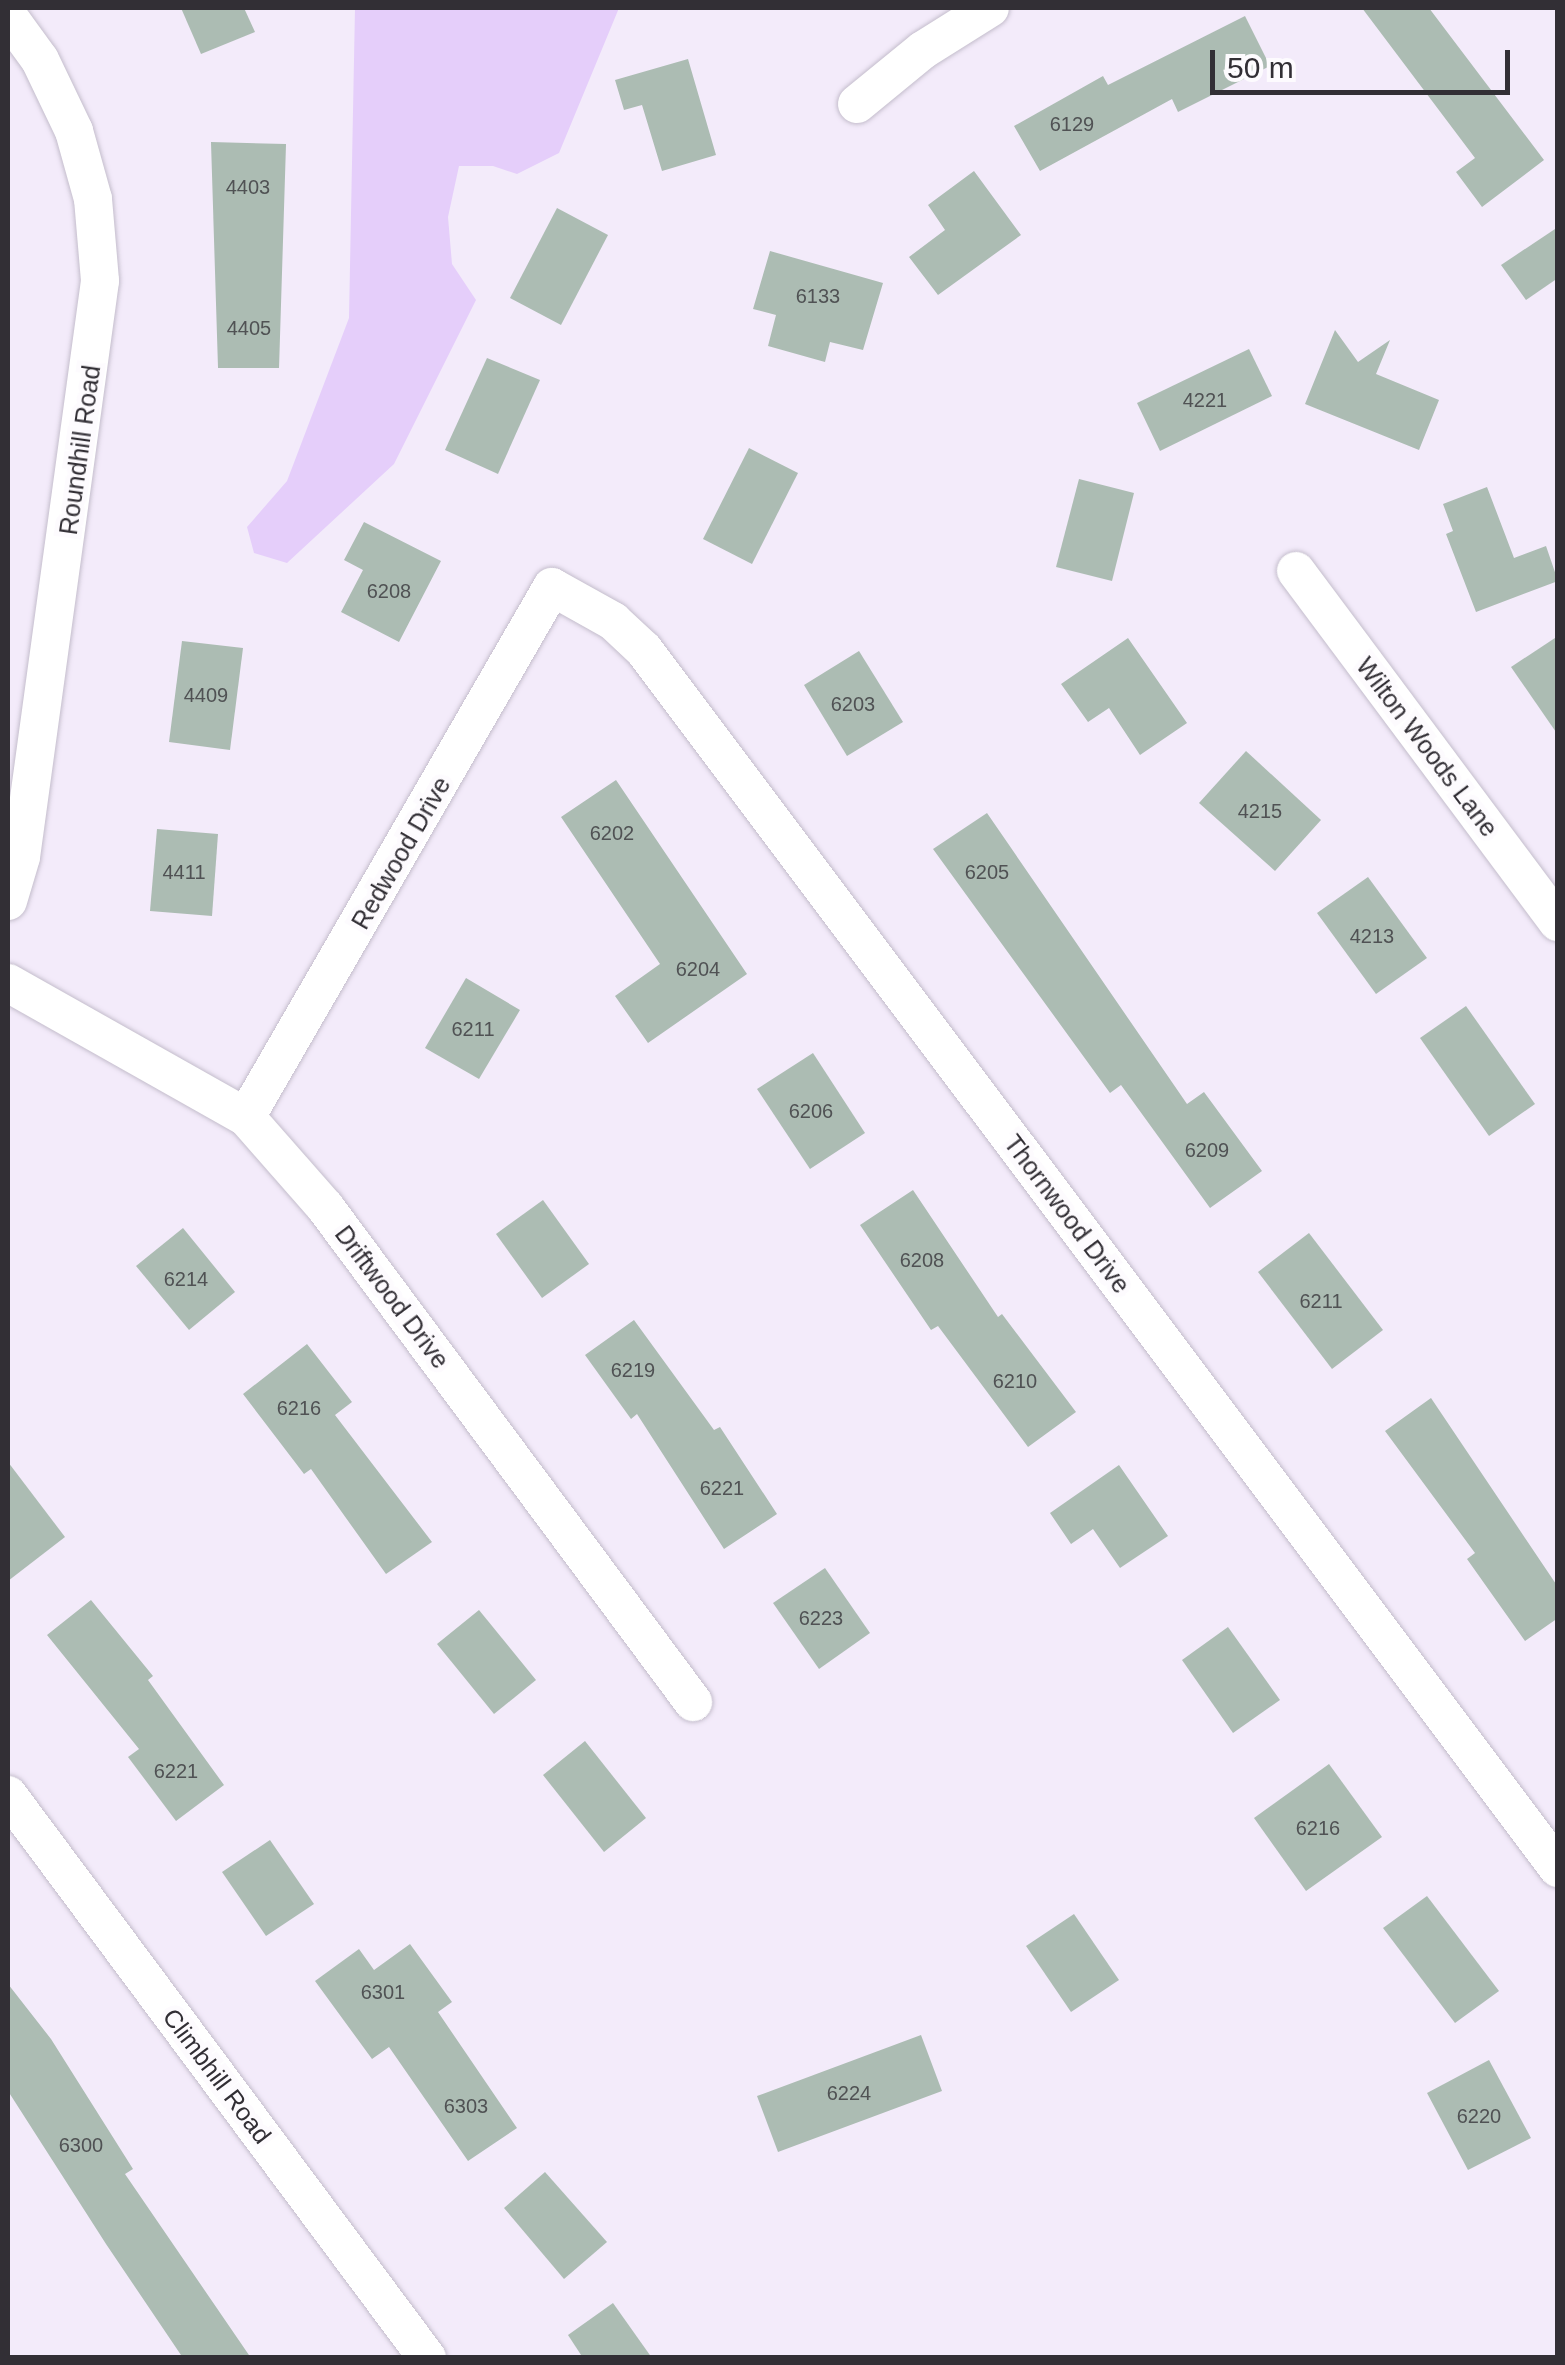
<!DOCTYPE html>
<html>
<head>
<meta charset="utf-8">
<style>
	body { margin:0 }
	#map { position:relative; width:1565px; height:2365px; overflow:hidden; background:#f3ebfa; font-family:Arial,sans-serif }
	div>[style] { position:absolute }
	.green>* { inset:0; background:#e5cefa }
	.building>* { inset:0; background:#acbcb3 }
	.roads { filter:drop-shadow(0 0 2px #c4bdcc) drop-shadow(0 0 2px #c4bdcc) }
	.street>* { height:38px; margin:-19px; padding:0 19px; transform-origin:19px; border-radius:19px; background:#fff }
	span { translate:-50% -50%; white-space:nowrap; text-align:center; line-height:1.15; -webkit-text-stroke:10px #fdfbfe; paint-order:stroke }
	.number-label { font-size:20px; color:#505254 }
	.number-label span { -webkit-text-stroke-width:0 }
	.street-label { font-size:25px; color:#322f35 }
	.frame { position:absolute; inset:0; border:10px solid #322f35; pointer-events:none }
	.scale { position:absolute; left:1210px; top:50px; width:300px; height:45px; box-sizing:border-box; border:5px solid #322f35; border-top:0; padding-left:12px; font-size:30px; line-height:35px; white-space:nowrap; color:#322f35; -webkit-text-stroke:8px #fdfbfe; paint-order:stroke }
</style>
</head>
<body>
<div id="map">
	<div class="green">
		<div style="clip-path:polygon(355px 8px,619px 8px,559px 153px,517px 174px,493px 166px,459px 166px,448px 217px,452px 264px,476px 300px,394px 464px,287px 563px,254px 553px,247px 527px,287px 481px,349px 318px)"></div>
	</div>
	<div class="building">
		<div style="clip-path:polygon(181px 8px,244px 8px,255px 32px,201px 54px)"></div>
		<div style="clip-path:polygon(1362px 8px,1429px 8px,1544px 160px,1482px 207px,1456px 172px,1475px 158px)"></div>
		<div style="clip-path:polygon(1245px 16px,1270px 66px,1178px 112px,1172px 99px,1040px 171px,1014px 126px,1103px 76px,1108px 85px)"></div>
		<div style="clip-path:polygon(688px 59px,716px 155px,662px 171px,642px 105px,624px 110px,615px 80px)"></div>
		<div style="clip-path:polygon(211px 142px,286px 144px,279px 368px,218px 368px)"></div>
		<div style="clip-path:polygon(974px 171px,1021px 235px,938px 295px,909px 257px,945px 230px,928px 205px)"></div>
		<div style="clip-path:polygon(557px 208px,608px 235px,561px 325px,510px 298px)"></div>
		<div style="clip-path:polygon(1558px 227px,1558px 278px,1526px 300px,1501px 265px)"></div>
		<div style="clip-path:polygon(770px 251px,883px 283px,863px 350px,830px 342px,825px 362px,768px 346px,776px 315px,753px 309px)"></div>
		<div style="clip-path:polygon(1335px 330px,1358px 362px,1390px 340px,1376px 374px,1439px 400px,1419px 450px,1305px 404px)"></div>
		<div style="clip-path:polygon(1249px 349px,1272px 396px,1160px 451px,1137px 403px)"></div>
		<div style="clip-path:polygon(487px 358px,540px 380px,498px 474px,445px 450px)"></div>
		<div style="clip-path:polygon(749px 448px,798px 473px,752px 564px,703px 539px)"></div>
		<div style="clip-path:polygon(1079px 479px,1134px 493px,1112px 581px,1056px 567px)"></div>
		<div style="clip-path:polygon(1487px 487px,1514px 558px,1546px 546px,1558px 581px,1476px 612px,1446px 534px,1453px 531px,1443px 504px)"></div>
		<div style="clip-path:polygon(364px 522px,441px 561px,399px 642px,341px 612px,363px 570px,344px 560px)"></div>
		<div style="clip-path:polygon(1558px 636px,1558px 735px,1511px 667px)"></div>
		<div style="clip-path:polygon(1128px 638px,1187px 723px,1140px 755px,1109px 708px,1088px 722px,1061px 684px)"></div>
		<div style="clip-path:polygon(182px 641px,243px 648px,230px 750px,169px 742px)"></div>
		<div style="clip-path:polygon(859px 651px,903px 722px,847px 756px,804px 685px)"></div>
		<div style="clip-path:polygon(1246px 751px,1321px 820px,1275px 871px,1199px 803px)"></div>
		<div style="clip-path:polygon(616px 780px,747px 974px,648px 1043px,615px 996px,660px 964px,561px 817px)"></div>
		<div style="clip-path:polygon(987px 813px,1187px 1104px,1204px 1092px,1262px 1171px,1210px 1208px,1121px 1085px,1110px 1093px,933px 849px)"></div>
		<div style="clip-path:polygon(157px 829px,218px 834px,212px 916px,150px 911px)"></div>
		<div style="clip-path:polygon(1368px 877px,1427px 958px,1376px 994px,1317px 913px)"></div>
		<div style="clip-path:polygon(466px 978px,520px 1010px,479px 1079px,425px 1048px)"></div>
		<div style="clip-path:polygon(1466px 1006px,1535px 1104px,1489px 1136px,1420px 1038px)"></div>
		<div style="clip-path:polygon(813px 1053px,865px 1133px,810px 1169px,757px 1089px)"></div>
		<div style="clip-path:polygon(913px 1190px,998px 1317px,1002px 1314px,1076px 1412px,1028px 1447px,938px 1326px,931px 1330px,860px 1225px)"></div>
		<div style="clip-path:polygon(543px 1200px,589px 1264px,542px 1298px,496px 1234px)"></div>
		<div style="clip-path:polygon(183px 1228px,235px 1292px,189px 1330px,136px 1266px)"></div>
		<div style="clip-path:polygon(1309px 1233px,1383px 1330px,1332px 1369px,1258px 1272px)"></div>
		<div style="clip-path:polygon(634px 1320px,714px 1430px,720px 1427px,777px 1514px,724px 1549px,637px 1414px,631px 1419px,585px 1355px)"></div>
		<div style="clip-path:polygon(307px 1344px,352px 1402px,335px 1415px,432px 1542px,386px 1574px,311px 1469px,304px 1474px,243px 1394px)"></div>
		<div style="clip-path:polygon(1431px 1398px,1558px 1587px,1558px 1618px,1525px 1641px,1467px 1559px,1475px 1553px,1385px 1431px)"></div>
		<div style="clip-path:polygon(8px 1462px,65px 1537px,8px 1581px)"></div>
		<div style="clip-path:polygon(1119px 1465px,1168px 1536px,1120px 1568px,1093px 1529px,1071px 1544px,1050px 1513px)"></div>
		<div style="clip-path:polygon(825px 1568px,870px 1633px,819px 1669px,773px 1603px)"></div>
		<div style="clip-path:polygon(91px 1600px,153px 1676px,148px 1680px,224px 1785px,176px 1821px,128px 1757px,139px 1749px,47px 1635px)"></div>
		<div style="clip-path:polygon(479px 1610px,536px 1680px,494px 1714px,437px 1644px)"></div>
		<div style="clip-path:polygon(1228px 1627px,1280px 1700px,1233px 1733px,1182px 1660px)"></div>
		<div style="clip-path:polygon(585px 1741px,646px 1818px,604px 1852px,543px 1775px)"></div>
		<div style="clip-path:polygon(1329px 1764px,1382px 1837px,1306px 1891px,1254px 1818px)"></div>
		<div style="clip-path:polygon(270px 1840px,314px 1904px,266px 1936px,222px 1872px)"></div>
		<div style="clip-path:polygon(1427px 1896px,1499px 1991px,1455px 2023px,1383px 1928px)"></div>
		<div style="clip-path:polygon(1074px 1914px,1119px 1980px,1071px 2012px,1026px 1946px)"></div>
		<div style="clip-path:polygon(410px 1944px,452px 2002px,438px 2012px,517px 2128px,468px 2161px,389px 2047px,372px 2059px,315px 1981px,359px 1949px,374px 1970px)"></div>
		<div style="clip-path:polygon(8px 1984px,51px 2039px,133px 2169px,125px 2174px,251px 2358px,183px 2358px,106px 2244px,8px 2091px)"></div>
		<div style="clip-path:polygon(921px 2035px,942px 2091px,778px 2152px,757px 2096px)"></div>
		<div style="clip-path:polygon(1489px 2060px,1531px 2138px,1468px 2170px,1427px 2093px)"></div>
		<div style="clip-path:polygon(545px 2172px,607px 2242px,564px 2279px,504px 2208px)"></div>
		<div style="clip-path:polygon(613px 2303px,652px 2358px,583px 2358px,568px 2335px)"></div>
	</div>
	<div class="roads">
		<div class="street">
			<div style="left:8px;top:16px;width:54px;rotate:54deg"></div>
			<div style="left:40px;top:60px;width:79px;rotate:64.4deg"></div>
			<div style="left:74px;top:131px;width:71px;rotate:74.4deg"></div>
			<div style="left:93px;top:199px;width:82px;rotate:85.1deg"></div>
			<div style="left:100px;top:281px;width:581px;rotate:97.81deg"></div>
			<div style="left:21px;top:857px;width:46px;rotate:106.5deg"></div>
			<div style="left:857px;top:104px;width:85px;rotate:-39.3deg"></div>
			<div style="left:923px;top:50px;width:79px;rotate:-32.1deg"></div>
			<div style="left:1296px;top:571px;width:438px;rotate:53.3deg"></div>
			<div style="left:8px;top:983px;width:273px;rotate:29.4deg"></div>
			<div style="left:246px;top:1117px;width:120px;rotate:48.7deg"></div>
			<div style="left:325px;top:1207px;width:617px;rotate:53.37deg"></div>
			<div style="left:246px;top:1117px;width:612px;rotate:-60deg"></div>
			<div style="left:552px;top:587px;width:70px;rotate:29.1deg"></div>
			<div style="left:613px;top:621px;width:42px;rotate:43.1deg"></div>
			<div style="left:644px;top:650px;width:1523px;rotate:53.12deg"></div>
			<div style="left:8px;top:1795px;width:702px;rotate:53.34deg"></div>
		</div>
	</div>
	<div class="number-label">
		<span style="left:1072px;top:124px">6129</span>
		<span style="left:248px;top:187px">4403</span>
		<span style="left:818px;top:296px">6133</span>
		<span style="left:249px;top:328px">4405</span>
		<span style="left:1205px;top:400px">4221</span>
		<span style="left:389px;top:591px">6208</span>
		<span style="left:206px;top:695px">4409</span>
		<span style="left:853px;top:704px">6203</span>
		<span style="left:1260px;top:811px">4215</span>
		<span style="left:612px;top:833px">6202</span>
		<span style="left:184px;top:872px">4411</span>
		<span style="left:987px;top:872px">6205</span>
		<span style="left:1372px;top:936px">4213</span>
		<span style="left:698px;top:969px">6204</span>
		<span style="left:473px;top:1029px">6211</span>
		<span style="left:811px;top:1111px">6206</span>
		<span style="left:1207px;top:1150px">6209</span>
		<span style="left:922px;top:1260px">6208</span>
		<span style="left:186px;top:1279px">6214</span>
		<span style="left:1321px;top:1301px">6211</span>
		<span style="left:633px;top:1370px">6219</span>
		<span style="left:1015px;top:1381px">6210</span>
		<span style="left:299px;top:1408px">6216</span>
		<span style="left:722px;top:1488px">6221</span>
		<span style="left:821px;top:1618px">6223</span>
		<span style="left:176px;top:1771px">6221</span>
		<span style="left:1318px;top:1828px">6216</span>
		<span style="left:383px;top:1992px">6301</span>
		<span style="left:849px;top:2093px">6224</span>
		<span style="left:466px;top:2106px">6303</span>
		<span style="left:1479px;top:2116px">6220</span>
		<span style="left:81px;top:2145px">6300</span>
	</div>
	<div class="street-label">
		<span style="left:80px;top:450px;rotate:-82deg">Roundhill Road</span>
		<span style="left:1427px;top:747px;rotate:53deg">Wilton Woods Lane</span>
		<span style="left:401px;top:853px;rotate:-60deg">Redwood Drive</span>
		<span style="left:1067px;top:1214px;rotate:53deg">Thornwood Drive</span>
		<span style="left:392px;top:1297px;rotate:53deg">Driftwood Drive</span>
		<span style="left:217px;top:2076px;rotate:53deg">Climbhill Road</span>
	</div>
	<div class="frame"></div>
	<div class="scale">50 m</div>
</div>
</body>
</html>
